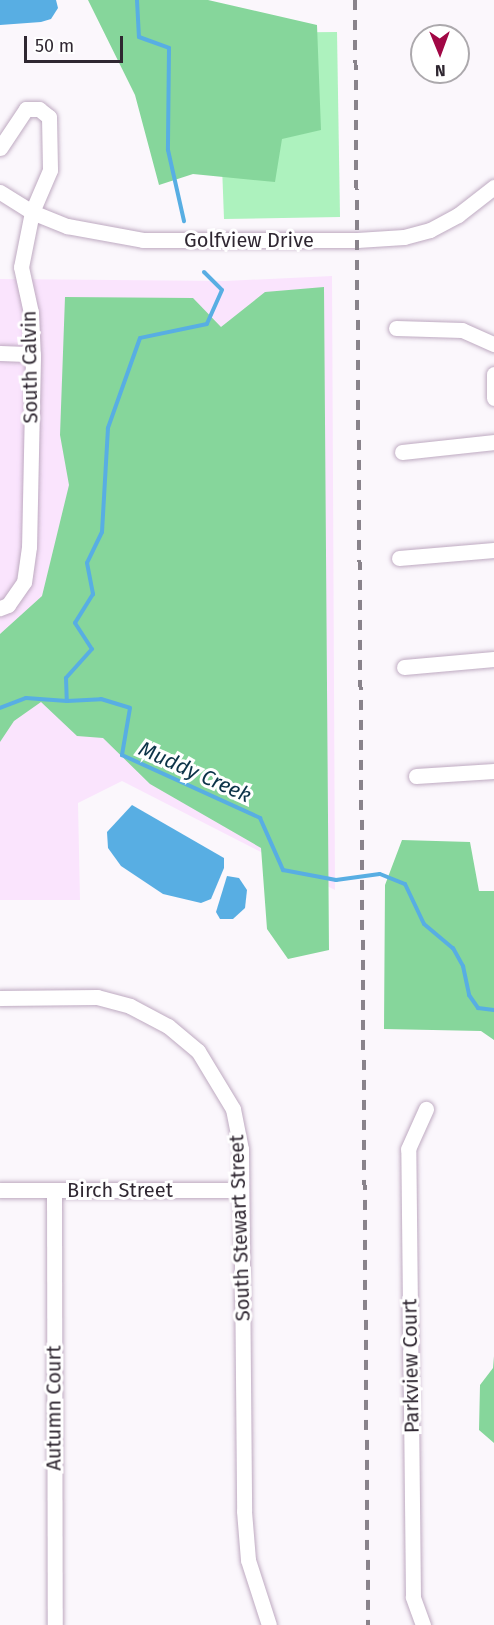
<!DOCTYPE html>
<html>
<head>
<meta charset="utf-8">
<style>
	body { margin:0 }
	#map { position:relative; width:494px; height:1625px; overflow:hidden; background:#fbf7fc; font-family:"Fira Sans",sans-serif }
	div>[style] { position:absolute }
	.built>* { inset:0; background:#fae4fd }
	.green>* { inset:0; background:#adf2be }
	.forest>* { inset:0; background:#86d69b }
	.water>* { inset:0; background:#58aee3 }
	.stream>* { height:4px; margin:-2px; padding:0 2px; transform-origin:2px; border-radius:2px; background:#58aee3 }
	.roads { filter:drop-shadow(0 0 2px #beaac1) drop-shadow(0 0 2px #beaac1) }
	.minor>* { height:15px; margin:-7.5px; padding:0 7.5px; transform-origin:7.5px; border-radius:7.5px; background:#fff }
	.rail>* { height:4px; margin-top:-2px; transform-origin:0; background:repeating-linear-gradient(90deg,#89838b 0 10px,transparent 0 20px) }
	span { translate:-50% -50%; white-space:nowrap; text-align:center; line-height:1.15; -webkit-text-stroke:6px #fff; paint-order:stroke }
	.street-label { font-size:20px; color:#2f2731 }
	.water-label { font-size:21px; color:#0c3348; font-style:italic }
	.north { position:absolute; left:410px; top:24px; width:60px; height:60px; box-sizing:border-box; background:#fff; border:2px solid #aca9ad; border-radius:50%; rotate:179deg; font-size:16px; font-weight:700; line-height:24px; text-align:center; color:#2f2731 }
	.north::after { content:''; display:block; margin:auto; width:21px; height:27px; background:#a10745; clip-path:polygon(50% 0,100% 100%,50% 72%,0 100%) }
	.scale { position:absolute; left:24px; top:36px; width:99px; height:27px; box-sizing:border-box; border:3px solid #2f2731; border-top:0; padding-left:8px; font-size:18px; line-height:21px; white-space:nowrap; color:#2f2731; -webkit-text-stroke:4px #fff; paint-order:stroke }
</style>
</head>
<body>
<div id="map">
	<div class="built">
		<div style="clip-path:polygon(332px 276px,335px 890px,122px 781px,78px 803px,80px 900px,0 900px,0 279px,225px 281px)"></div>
	</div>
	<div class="green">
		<div style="clip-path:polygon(337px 32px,340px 217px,224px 219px,217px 33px)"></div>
	</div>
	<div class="forest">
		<div style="clip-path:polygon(88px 0,208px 0,317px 25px,321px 130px,282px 139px,275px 182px,193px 174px,159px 185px,135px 95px)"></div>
		<div style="clip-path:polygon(324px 287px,329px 950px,288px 959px,267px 929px,261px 848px,150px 784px,103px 738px,77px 736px,41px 702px,14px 721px,0 742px,0 634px,42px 596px,69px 485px,60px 435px,65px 297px,193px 298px,221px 327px,265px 292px)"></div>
		<div style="clip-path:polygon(402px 840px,470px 842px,479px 891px,494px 891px,494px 1040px,481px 1031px,384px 1029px,385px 885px)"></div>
		<div style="clip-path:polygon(494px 1356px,494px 1443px,479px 1430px,480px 1385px,493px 1368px)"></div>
	</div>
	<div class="water">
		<div style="clip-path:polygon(0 0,56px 0,58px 8px,51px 19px,41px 22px,0 25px)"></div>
		<div style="clip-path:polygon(132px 805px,224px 858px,224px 868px,211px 899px,201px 903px,163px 894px,121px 866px,108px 848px,107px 832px)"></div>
		<div style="clip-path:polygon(227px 876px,239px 878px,247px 890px,245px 908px,233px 919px,220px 919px,216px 912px)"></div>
	</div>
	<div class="stream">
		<div style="left:137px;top:0;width:37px;rotate:87deg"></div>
		<div style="left:139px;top:37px;width:32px;rotate:20deg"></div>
		<div style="left:169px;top:48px;width:102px;rotate:90.6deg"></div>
		<div style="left:168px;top:150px;width:73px;rotate:77.3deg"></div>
		<div style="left:204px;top:272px;width:25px;rotate:45deg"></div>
		<div style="left:222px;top:290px;width:37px;rotate:114deg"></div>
		<div style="left:207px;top:324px;width:68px;rotate:168.2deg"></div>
		<div style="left:140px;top:338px;width:96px;rotate:109.6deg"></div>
		<div style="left:108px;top:428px;width:104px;rotate:93.3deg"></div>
		<div style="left:102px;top:532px;width:34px;rotate:116deg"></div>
		<div style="left:87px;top:563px;width:32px;rotate:79deg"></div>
		<div style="left:93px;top:594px;width:34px;rotate:122deg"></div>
		<div style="left:75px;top:623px;width:31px;rotate:57deg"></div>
		<div style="left:92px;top:649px;width:39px;rotate:132deg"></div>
		<div style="left:66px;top:678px;width:23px;rotate:88deg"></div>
		<div style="left:67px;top:701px;width:34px;rotate:-3deg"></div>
		<div style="left:101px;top:699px;width:30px;rotate:17deg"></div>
		<div style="left:130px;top:708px;width:48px;rotate:99.7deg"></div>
		<div style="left:122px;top:755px;width:152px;rotate:24.5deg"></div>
		<div style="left:260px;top:818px;width:57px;rotate:66.1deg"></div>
		<div style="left:283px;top:870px;width:54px;rotate:10.7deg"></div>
		<div style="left:336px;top:880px;width:44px;rotate:-7.8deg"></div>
		<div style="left:380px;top:874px;width:27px;rotate:22deg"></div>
		<div style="left:405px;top:884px;width:44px;rotate:64.6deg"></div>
		<div style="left:424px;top:924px;width:38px;rotate:40deg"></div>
		<div style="left:453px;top:948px;width:21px;rotate:61deg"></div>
		<div style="left:463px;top:966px;width:30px;rotate:78deg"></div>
		<div style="left:469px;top:995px;width:16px;rotate:55deg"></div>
		<div style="left:478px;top:1008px;width:16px;rotate:7deg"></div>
		<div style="left:0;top:708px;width:28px;rotate:-21deg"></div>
		<div style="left:26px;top:698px;width:41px;rotate:4.2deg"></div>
	</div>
	<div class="roads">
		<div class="minor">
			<div style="left:0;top:148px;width:47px;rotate:-56.3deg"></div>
			<div style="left:26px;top:109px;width:13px"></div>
			<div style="left:39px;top:109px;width:13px;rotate:39deg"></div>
			<div style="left:49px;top:117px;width:53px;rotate:88.9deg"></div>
			<div style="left:50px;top:170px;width:46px;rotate:113.2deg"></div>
			<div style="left:32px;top:212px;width:56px;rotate:101.3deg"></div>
			<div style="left:21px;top:267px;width:47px;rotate:77.7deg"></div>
			<div style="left:31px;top:313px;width:45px;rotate:87.5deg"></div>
			<div style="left:33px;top:358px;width:189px;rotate:91.2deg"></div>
			<div style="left:29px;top:547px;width:35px;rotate:98deg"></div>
			<div style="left:24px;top:582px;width:28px;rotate:125deg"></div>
			<div style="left:8px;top:605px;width:9px;rotate:159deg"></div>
			<div style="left:0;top:192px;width:38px;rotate:32deg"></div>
			<div style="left:32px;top:212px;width:38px;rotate:22deg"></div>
			<div style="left:67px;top:226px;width:77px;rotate:10.4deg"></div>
			<div style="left:143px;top:240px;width:214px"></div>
			<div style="left:357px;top:240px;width:47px;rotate:-3.7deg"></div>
			<div style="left:404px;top:237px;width:27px;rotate:-15deg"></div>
			<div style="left:430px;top:230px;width:32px;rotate:-28deg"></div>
			<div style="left:458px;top:215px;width:46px;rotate:-37.9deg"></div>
			<div style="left:396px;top:328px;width:66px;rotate:1.7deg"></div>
			<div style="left:462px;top:330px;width:35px;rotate:24deg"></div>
			<div style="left:0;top:353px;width:33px;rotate:2deg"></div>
			<div style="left:494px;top:374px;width:24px;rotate:90deg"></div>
			<div style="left:402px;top:452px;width:93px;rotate:-6.2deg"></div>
			<div style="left:399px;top:558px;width:95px;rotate:-4.8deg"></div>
			<div style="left:404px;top:667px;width:90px;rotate:-5.1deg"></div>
			<div style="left:416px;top:776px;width:78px;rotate:-3.7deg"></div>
			<div style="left:0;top:998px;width:97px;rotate:-0.6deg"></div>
			<div style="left:97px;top:997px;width:34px;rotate:15deg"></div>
			<div style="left:130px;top:1006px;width:43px;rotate:27.8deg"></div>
			<div style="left:168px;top:1026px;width:39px;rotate:40deg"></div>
			<div style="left:198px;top:1051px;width:68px;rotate:58.9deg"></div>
			<div style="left:233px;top:1109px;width:41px;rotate:78.7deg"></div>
			<div style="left:241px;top:1149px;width:362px;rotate:89.5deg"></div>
			<div style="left:244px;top:1511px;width:49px;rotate:85.3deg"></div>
			<div style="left:248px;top:1560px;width:68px;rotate:72.1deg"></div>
			<div style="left:0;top:1190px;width:241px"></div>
			<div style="left:54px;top:1190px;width:435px;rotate:89.9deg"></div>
			<div style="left:423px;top:1625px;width:30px;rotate:-110deg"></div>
			<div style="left:413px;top:1597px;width:448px;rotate:-90.6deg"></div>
			<div style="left:408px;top:1149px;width:44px;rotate:-65.8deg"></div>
		</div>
	</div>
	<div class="rail">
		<div style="left:355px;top:0;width:1625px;rotate:89.54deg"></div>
	</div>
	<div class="street-label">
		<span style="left:249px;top:240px">Golfview Drive</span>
		<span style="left:30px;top:367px;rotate:-91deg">South Calvin</span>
		<span style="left:120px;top:1190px">Birch Street</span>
		<span style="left:240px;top:1228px;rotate:-92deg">South Stewart Street</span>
		<span style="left:411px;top:1366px;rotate:-91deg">Parkview Court</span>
		<span style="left:54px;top:1408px;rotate:-90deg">Autumn Court</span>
	</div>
	<div class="water-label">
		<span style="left:195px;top:772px;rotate:24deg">Muddy Creek</span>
	</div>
	<div class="north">N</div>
	<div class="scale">50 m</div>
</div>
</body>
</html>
